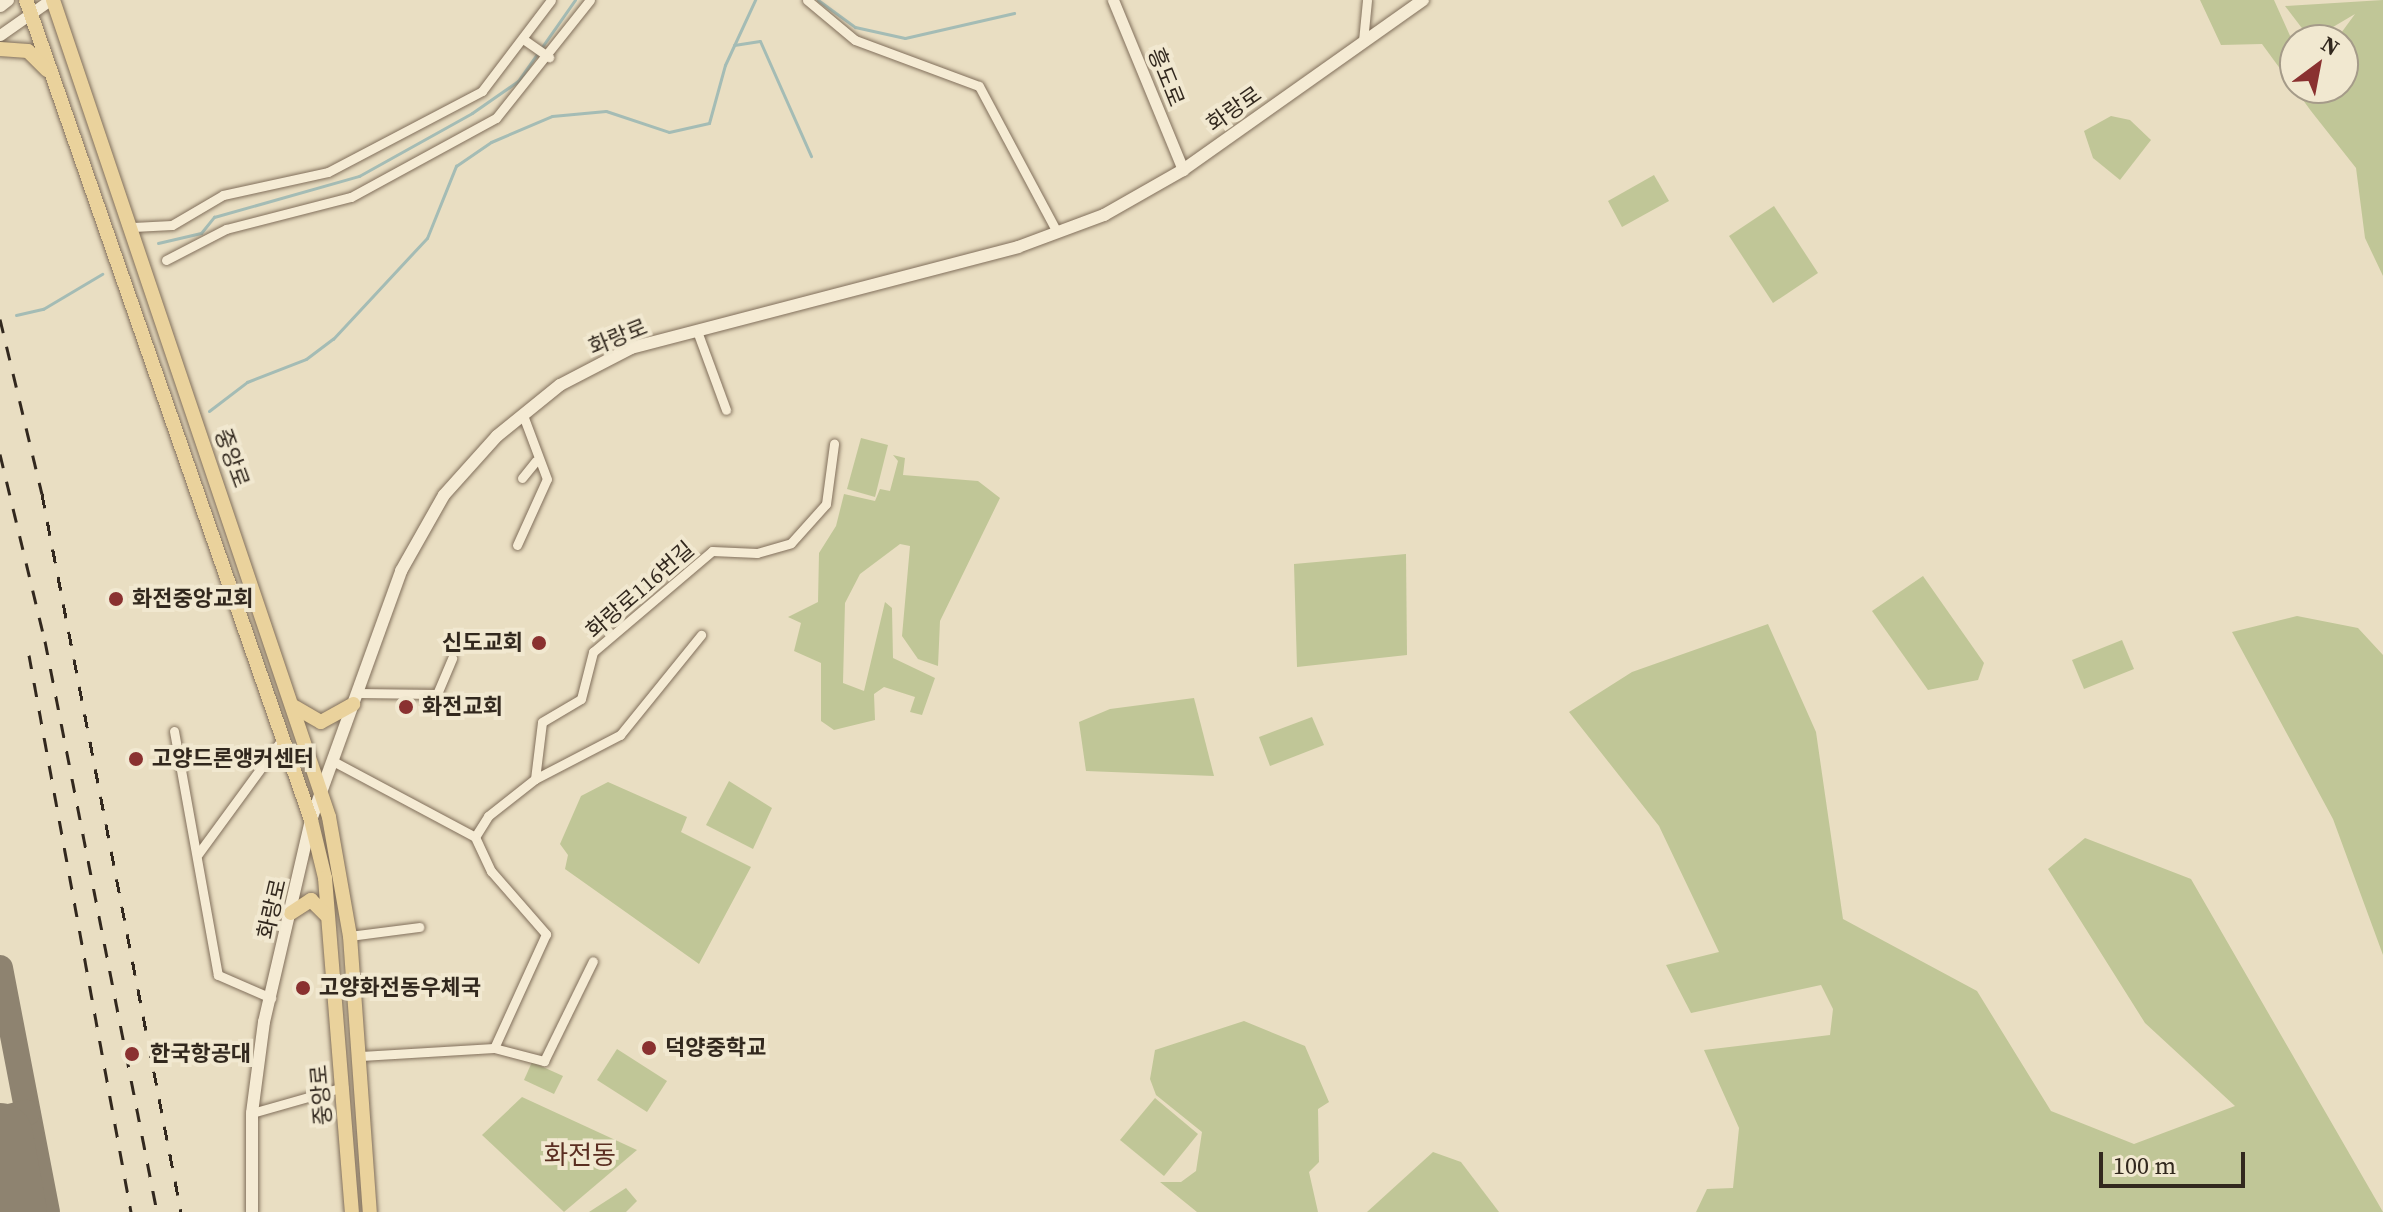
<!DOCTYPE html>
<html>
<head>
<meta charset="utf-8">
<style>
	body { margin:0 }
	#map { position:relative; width:2383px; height:1212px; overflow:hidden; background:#e9dec2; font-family:"Source Serif 4","Noto Sans KR",serif }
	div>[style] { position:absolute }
	.green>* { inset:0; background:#c0c697 }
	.stream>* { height:3px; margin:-1.5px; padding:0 1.5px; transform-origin:1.5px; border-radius:1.5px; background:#a4bcb5 }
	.taxiway>* { height:26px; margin:-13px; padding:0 13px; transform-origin:13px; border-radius:13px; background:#8e8370 }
	.runway>* { height:66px; margin:-33px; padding:0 33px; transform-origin:33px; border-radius:33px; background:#8e8370 }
	.roads { filter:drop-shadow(0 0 2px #816f5b) drop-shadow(0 0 2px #816f5b) }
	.minor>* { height:9px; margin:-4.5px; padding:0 4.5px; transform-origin:4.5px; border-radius:4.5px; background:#f5ebd4 }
	.tertiary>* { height:11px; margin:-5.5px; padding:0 5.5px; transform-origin:5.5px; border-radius:5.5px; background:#f5ebd4 }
	.secondary>* { height:12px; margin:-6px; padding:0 6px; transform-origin:6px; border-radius:6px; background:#f5ebd4 }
	.primary>* { height:14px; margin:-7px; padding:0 7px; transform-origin:7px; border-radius:7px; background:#ead29c }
	.rail>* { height:3px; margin-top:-1.5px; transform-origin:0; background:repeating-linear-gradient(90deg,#32281e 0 14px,transparent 0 28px) }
	.dots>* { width:22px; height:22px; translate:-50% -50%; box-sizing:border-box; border:4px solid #f1e8d0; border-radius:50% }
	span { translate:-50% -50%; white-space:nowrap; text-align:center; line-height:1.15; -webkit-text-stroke:8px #f1e8d0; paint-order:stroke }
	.street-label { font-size:22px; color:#32281e }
	.poi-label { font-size:22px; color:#32281e; font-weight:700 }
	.left { translate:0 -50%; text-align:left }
	.right { translate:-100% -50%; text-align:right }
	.quarter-label { font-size:26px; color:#5b2e21 }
	.north { position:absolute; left:2279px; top:24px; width:80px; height:80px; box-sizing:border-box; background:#f1e8d0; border:2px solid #a59b89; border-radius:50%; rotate:32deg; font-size:22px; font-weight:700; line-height:32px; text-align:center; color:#32281e }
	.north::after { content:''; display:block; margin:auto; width:28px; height:36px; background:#8a3130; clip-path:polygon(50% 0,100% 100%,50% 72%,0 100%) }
	.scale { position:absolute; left:2099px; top:1152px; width:146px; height:36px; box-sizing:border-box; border:4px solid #32281e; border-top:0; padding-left:10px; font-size:24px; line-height:28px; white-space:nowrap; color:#32281e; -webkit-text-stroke:6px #f1e8d0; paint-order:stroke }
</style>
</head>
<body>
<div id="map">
	<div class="green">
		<div style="clip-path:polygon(2200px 0,2274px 0,2295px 47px,2295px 88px,2343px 88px,2343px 40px,2336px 40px,2355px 14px,2311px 40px,2285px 6px,2383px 0,2383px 276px,2365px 238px,2356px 168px,2311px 111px,2262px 44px,2221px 45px)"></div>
		<div style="clip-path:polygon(2111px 116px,2130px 120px,2151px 140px,2120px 180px,2093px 158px,2084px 131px)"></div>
		<div style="clip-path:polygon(1654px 175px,1669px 201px,1622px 227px,1608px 201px)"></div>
		<div style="clip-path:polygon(1774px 206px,1818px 273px,1773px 303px,1729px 236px)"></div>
		<div style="clip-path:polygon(861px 438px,888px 445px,875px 497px,847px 489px)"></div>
		<div style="clip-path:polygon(893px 455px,905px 458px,903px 475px,978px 481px,1000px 498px,940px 621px,938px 666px,918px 659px,902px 636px,910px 546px,900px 544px,860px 574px,845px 603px,843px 683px,864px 691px,885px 602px,892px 608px,893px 658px,935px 678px,922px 715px,910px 712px,915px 697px,884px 687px,874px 694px,875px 720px,834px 730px,821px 721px,821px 663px,794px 651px,801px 623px,788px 617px,818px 602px,819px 553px,836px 526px,844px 494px,875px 501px,880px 489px,890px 491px,898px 461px)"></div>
		<div style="clip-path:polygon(1406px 554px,1407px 655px,1297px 667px,1294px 564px)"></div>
		<div style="clip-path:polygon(1923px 576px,1984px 663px,1978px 680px,1928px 690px,1872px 611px)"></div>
		<div style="clip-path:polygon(2297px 616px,2358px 628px,2383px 655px,2383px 955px,2333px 819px,2232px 632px)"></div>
		<div style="clip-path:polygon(1768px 624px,1816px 732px,1843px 919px,1977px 991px,2051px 1111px,2134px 1144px,2235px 1106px,2145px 1023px,2048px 869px,2085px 838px,2191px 879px,2383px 1212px,1696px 1212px,1707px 1189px,1733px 1188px,1739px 1128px,1704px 1050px,1830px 1035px,1833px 1009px,1821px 985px,1691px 1013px,1666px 965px,1719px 952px,1659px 826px,1569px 712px,1632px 672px)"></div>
		<div style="clip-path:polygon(2122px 640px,2134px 669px,2084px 689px,2072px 660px)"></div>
		<div style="clip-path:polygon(1194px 698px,1214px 776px,1086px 771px,1079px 722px,1110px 709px)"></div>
		<div style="clip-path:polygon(1312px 717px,1324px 745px,1270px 766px,1259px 737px)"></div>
		<div style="clip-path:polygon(729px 781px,772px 808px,753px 849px,706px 825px)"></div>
		<div style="clip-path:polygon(608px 782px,687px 817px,681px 832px,751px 867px,699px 964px,565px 869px,568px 855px,560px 844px,581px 796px)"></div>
		<div style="clip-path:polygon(1244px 1021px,1305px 1046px,1329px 1102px,1318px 1109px,1319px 1162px,1309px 1172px,1318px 1212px,1197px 1212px,1160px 1182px,1181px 1182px,1196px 1171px,1202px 1132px,1156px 1095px,1150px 1079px,1155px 1050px)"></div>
		<div style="clip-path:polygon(617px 1049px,667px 1081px,647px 1112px,597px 1080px)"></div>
		<div style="clip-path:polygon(532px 1062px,563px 1076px,554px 1094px,524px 1080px)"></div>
		<div style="clip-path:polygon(522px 1097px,637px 1150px,564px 1212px,482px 1135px)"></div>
		<div style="clip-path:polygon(1155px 1098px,1198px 1134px,1164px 1176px,1120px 1140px)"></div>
		<div style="clip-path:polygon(1433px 1152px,1461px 1162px,1499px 1212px,1367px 1212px)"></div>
		<div style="clip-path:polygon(626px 1188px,637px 1201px,626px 1212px,589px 1212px)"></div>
	</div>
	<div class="stream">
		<div style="left:818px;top:0;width:46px;rotate:36.1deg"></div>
		<div style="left:855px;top:27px;width:51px;rotate:12.4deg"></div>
		<div style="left:905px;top:38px;width:112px;rotate:-12.9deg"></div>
		<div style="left:734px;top:45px;width:26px;rotate:-9deg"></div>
		<div style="left:760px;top:41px;width:126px;rotate:66.1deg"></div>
		<div style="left:158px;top:243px;width:44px;rotate:-13.1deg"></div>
		<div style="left:201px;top:233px;width:21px;rotate:-51deg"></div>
		<div style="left:214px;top:217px;width:151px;rotate:-15.8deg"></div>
		<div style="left:359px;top:176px;width:129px;rotate:-29.1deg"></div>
		<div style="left:472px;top:113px;width:56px;rotate:-34.8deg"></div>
		<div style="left:518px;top:81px;width:99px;rotate:-54.9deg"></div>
		<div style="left:16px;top:315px;width:28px;rotate:-13deg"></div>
		<div style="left:43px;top:309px;width:69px;rotate:-30.7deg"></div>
		<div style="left:209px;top:411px;width:48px;rotate:-37.3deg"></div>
		<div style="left:247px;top:382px;width:63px;rotate:-21.3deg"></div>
		<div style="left:306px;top:359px;width:34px;rotate:-37deg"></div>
		<div style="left:333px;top:339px;width:138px;rotate:-47.1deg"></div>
		<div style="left:427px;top:238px;width:78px;rotate:-68.1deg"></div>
		<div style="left:456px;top:166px;width:42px;rotate:-34.4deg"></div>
		<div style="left:491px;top:142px;width:66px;rotate:-23.1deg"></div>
		<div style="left:552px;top:116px;width:54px;rotate:-5.3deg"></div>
		<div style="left:606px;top:111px;width:66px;rotate:18.4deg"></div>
		<div style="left:669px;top:132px;width:41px;rotate:-12.7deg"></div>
		<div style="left:709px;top:123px;width:60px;rotate:-74.6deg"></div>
		<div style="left:725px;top:65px;width:72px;rotate:-65.2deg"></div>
	</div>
	<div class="taxiway">
		<div style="left:0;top:968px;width:248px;rotate:79.1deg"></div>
		<div style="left:0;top:1119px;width:28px;rotate:-13deg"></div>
	</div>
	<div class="runway">
		<div style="left:0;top:1136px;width:77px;rotate:79.6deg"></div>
	</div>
	<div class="roads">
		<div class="minor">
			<div style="left:807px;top:0;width:62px;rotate:39.8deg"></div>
			<div style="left:855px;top:40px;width:132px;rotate:20.4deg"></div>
			<div style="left:979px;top:86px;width:166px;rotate:61.9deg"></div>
			<div style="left:523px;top:39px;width:32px;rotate:35deg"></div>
			<div style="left:1363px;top:41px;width:41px;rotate:-84.4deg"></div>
			<div style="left:133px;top:227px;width:39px;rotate:-3deg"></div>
			<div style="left:172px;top:225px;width:59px;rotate:-30.5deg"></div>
			<div style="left:223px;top:195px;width:107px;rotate:-12.4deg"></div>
			<div style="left:328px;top:172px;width:174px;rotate:-27.7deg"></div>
			<div style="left:482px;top:91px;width:114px;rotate:-52.8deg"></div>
			<div style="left:166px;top:260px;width:68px;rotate:-27.3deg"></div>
			<div style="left:226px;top:229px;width:129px;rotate:-14.4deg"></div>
			<div style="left:351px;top:197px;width:165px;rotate:-28.6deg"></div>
			<div style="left:496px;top:118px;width:151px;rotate:-51.5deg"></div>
			<div style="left:697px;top:331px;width:84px;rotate:69.8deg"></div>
			<div style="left:522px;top:478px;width:22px;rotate:-51deg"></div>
			<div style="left:517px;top:545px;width:72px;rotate:-65.6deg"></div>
			<div style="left:547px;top:479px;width:68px;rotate:-110.6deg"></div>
			<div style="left:357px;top:693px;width:80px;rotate:0.7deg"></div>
			<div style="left:437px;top:694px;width:39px;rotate:-67deg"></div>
			<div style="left:174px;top:731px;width:248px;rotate:79.8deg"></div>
			<div style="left:218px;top:975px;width:58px;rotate:23.5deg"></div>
			<div style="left:331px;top:760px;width:163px;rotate:28.1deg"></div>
			<div style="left:535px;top:779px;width:57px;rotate:-83deg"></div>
			<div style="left:542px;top:722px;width:45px;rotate:-30.5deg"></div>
			<div style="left:581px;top:699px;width:49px;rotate:-75.7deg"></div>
			<div style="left:593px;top:652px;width:156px;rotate:-40.3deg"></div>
			<div style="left:712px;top:551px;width:45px;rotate:2.5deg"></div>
			<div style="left:757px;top:553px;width:35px;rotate:-16deg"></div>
			<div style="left:791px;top:543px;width:52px;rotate:-48.1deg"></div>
			<div style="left:826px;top:504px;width:61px;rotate:-82.4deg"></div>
			<div style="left:475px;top:837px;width:25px;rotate:-58deg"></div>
			<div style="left:488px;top:816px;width:60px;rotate:-38.2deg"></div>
			<div style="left:535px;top:779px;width:96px;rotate:-27.4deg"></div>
			<div style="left:620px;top:735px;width:129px;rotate:-51deg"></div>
			<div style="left:475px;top:837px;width:38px;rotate:65deg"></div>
			<div style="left:491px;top:871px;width:84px;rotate:48.9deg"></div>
			<div style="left:546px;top:934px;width:125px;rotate:114.5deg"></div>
			<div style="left:198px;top:854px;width:139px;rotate:-53.8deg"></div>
			<div style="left:350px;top:936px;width:70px;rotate:-7.4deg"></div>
			<div style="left:361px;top:1056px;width:133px;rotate:-3.4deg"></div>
			<div style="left:494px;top:1048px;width:52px;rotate:14.6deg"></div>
			<div style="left:544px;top:1061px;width:111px;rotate:-63.9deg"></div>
			<div style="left:252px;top:1113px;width:95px;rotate:-15.9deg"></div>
		</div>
		<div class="tertiary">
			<div style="left:1113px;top:0;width:184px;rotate:67.6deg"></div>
			<div style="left:0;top:6px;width:10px;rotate:-37deg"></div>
			<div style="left:0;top:35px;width:61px;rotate:-35deg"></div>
		</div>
		<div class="secondary">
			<div style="left:252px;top:1212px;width:99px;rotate:-90deg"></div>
			<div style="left:252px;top:1113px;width:92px;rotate:-82.5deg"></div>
			<div style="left:264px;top:1022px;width:207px;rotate:-76.9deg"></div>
			<div style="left:311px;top:820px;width:265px;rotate:-70.1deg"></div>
			<div style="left:401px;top:571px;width:87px;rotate:-60.5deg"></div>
			<div style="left:444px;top:495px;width:79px;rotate:-48.1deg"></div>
			<div style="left:497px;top:436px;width:81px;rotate:-39deg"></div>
			<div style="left:560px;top:385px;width:80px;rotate:-27.5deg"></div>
			<div style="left:631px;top:348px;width:400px;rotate:-14.6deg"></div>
			<div style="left:1018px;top:247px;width:92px;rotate:-20.4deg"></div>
			<div style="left:1104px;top:215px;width:91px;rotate:-29.7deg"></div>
			<div style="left:1183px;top:170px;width:294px;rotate:-35.3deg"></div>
		</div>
		<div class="primary">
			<div style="left:26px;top:0;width:868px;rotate:70.83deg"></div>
			<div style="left:311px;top:820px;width:60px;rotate:76.4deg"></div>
			<div style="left:325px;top:878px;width:335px;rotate:85.4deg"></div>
			<div style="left:53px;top:0;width:862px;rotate:71.33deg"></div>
			<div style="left:329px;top:817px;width:121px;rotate:80deg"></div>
			<div style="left:350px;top:936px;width:277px;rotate:85.9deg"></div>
			<div style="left:0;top:49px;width:28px;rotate:4deg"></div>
			<div style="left:28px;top:51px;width:27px;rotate:45deg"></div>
			<div style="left:293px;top:706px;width:32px;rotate:30deg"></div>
			<div style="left:321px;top:722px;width:37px;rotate:-29deg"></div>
			<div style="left:291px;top:913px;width:24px;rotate:-33deg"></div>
			<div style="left:311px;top:900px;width:21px;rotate:45deg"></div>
		</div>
	</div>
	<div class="rail">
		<div style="left:0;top:319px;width:180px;rotate:76.5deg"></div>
		<div style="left:42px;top:494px;width:731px;rotate:79.04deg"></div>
		<div style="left:0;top:454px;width:192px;rotate:76.5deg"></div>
		<div style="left:45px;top:641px;width:582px;rotate:78.9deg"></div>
		<div style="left:29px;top:655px;width:566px;rotate:79.62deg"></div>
	</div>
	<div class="dots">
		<div style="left:116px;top:599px;background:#8a3130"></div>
		<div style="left:539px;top:643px;background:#8a3130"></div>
		<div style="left:406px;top:707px;background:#8a3130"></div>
		<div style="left:136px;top:759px;background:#8a3130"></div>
		<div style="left:303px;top:988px;background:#8a3130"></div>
		<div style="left:649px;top:1048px;background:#8a3130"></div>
		<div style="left:132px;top:1054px;background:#8a3130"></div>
	</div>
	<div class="street-label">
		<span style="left:1166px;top:77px;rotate:68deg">흥도로</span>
		<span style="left:1234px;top:109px;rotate:-35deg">화랑로</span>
		<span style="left:618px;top:337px;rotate:-22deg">화랑로</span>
		<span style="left:232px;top:458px;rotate:70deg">중앙로</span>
		<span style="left:640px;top:590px;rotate:-41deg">화랑로116번길</span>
		<span style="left:272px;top:909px;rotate:-77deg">화랑로</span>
		<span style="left:321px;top:1095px;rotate:-95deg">중앙로</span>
	</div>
	<div class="poi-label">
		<span class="left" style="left:132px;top:599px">화전중앙교회</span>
		<span class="right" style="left:523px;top:643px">신도교회</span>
		<span class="left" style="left:422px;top:707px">화전교회</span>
		<span class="left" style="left:152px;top:759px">고양드론앵커센터</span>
		<span class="left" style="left:319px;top:988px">고양화전동우체국</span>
		<span class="left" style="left:665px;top:1048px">덕양중학교</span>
		<span class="left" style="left:150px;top:1054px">한국항공대</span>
	</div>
	<div class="quarter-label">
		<span style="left:580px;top:1156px">화전동</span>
	</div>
	<div class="north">N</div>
	<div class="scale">100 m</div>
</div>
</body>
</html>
